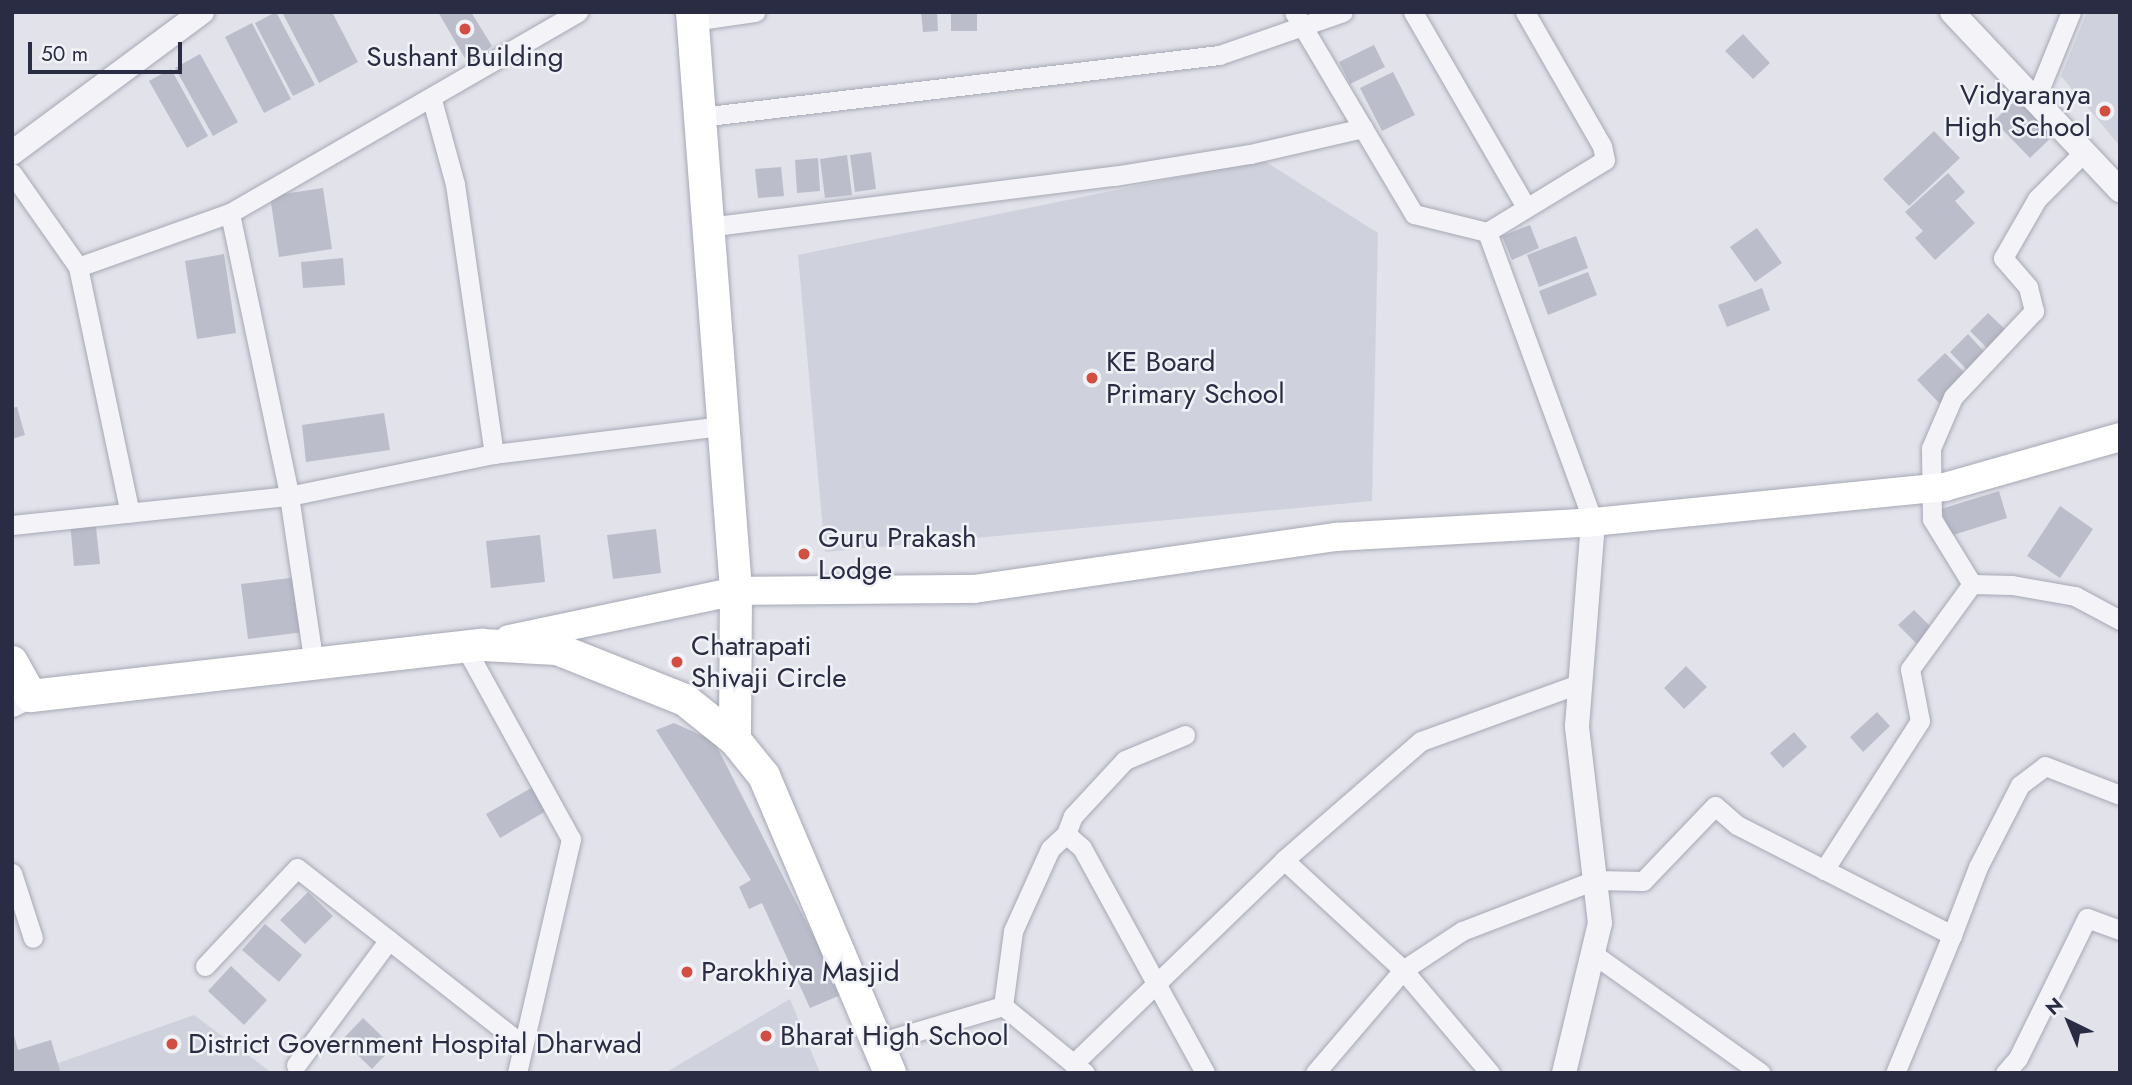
<!DOCTYPE html>
<html>
<head>
<meta charset="utf-8">
<style>
	body { margin:0 }
	#map { position:relative; width:2132px; height:1085px; overflow:hidden; background:#e1e2ea; font-family:Jost,sans-serif }
	div>[style] { position:absolute }
	.built>* { inset:0; background:#cfd1dc }
	.building>* { inset:0; background:#bbbdca }
	.roads { filter:drop-shadow(0 0 2px #a6a8b4) drop-shadow(0 0 2px #a6a8b4) }
	.minor>* { height:19px; margin:-9.5px; padding:0 9.5px; transform-origin:9.5px; border-radius:9.5px; background:#f4f4f8 }
	.tertiary>* { height:24px; margin:-12px; padding:0 12px; transform-origin:12px; border-radius:12px; background:#f4f4f8 }
	.secondary>* { height:28px; margin:-14px; padding:0 14px; transform-origin:14px; border-radius:14px; background:#fff }
	.primary>* { height:32px; margin:-16px; padding:0 16px; transform-origin:16px; border-radius:16px; background:#fff }
	.dots>* { width:19px; height:19px; translate:-50% -50%; box-sizing:border-box; border:4px solid #f0f2f7; border-radius:50% }
	span { translate:-50% -50%; white-space:nowrap; text-align:center; line-height:1.15; -webkit-text-stroke:5px #f0f2f7; paint-order:stroke }
	.poi-label { font-size:28px; color:#292c42 }
	.right { translate:-100% -50%; text-align:right }
	.left { translate:0 -50%; text-align:left }
	.frame { position:absolute; inset:0; border:14px solid #292c42; pointer-events:none }
	.north { position:absolute; left:2034px; top:987px; width:70px; height:70px; -webkit-text-stroke:5px #f0f2f7; paint-order:stroke; rotate:317deg; font-size:19px; font-weight:700; line-height:28px; text-align:center; color:#292c42 }
	.north::after { content:''; display:block; margin:auto; width:24px; height:32px; background:#292c42; clip-path:polygon(50% 0,100% 100%,50% 72%,0 100%) }
	.scale { position:absolute; left:28px; top:42px; width:154px; height:32px; box-sizing:border-box; border:4px solid #292c42; border-top:0; padding-left:9px; font-size:21px; line-height:24px; white-space:nowrap; color:#292c42; -webkit-text-stroke:5px #f0f2f7; paint-order:stroke }
</style>
</head>
<body>
<div id="map">
	<div class="built">
		<div style="clip-path:polygon(2087px 12px,2120px 12px,2120px 146px,2061px 76px)"></div>
		<div style="clip-path:polygon(1263px 160px,1378px 233px,1372px 501px,825px 552px,798px 255px)"></div>
		<div style="clip-path:polygon(790px 999px,820px 1073px,665px 1073px)"></div>
		<div style="clip-path:polygon(194px 1015px,272px 1073px,30px 1073px)"></div>
	</div>
	<div class="building">
		<div style="clip-path:polygon(276px 12px,315px 85px,293px 96px,255px 23px)"></div>
		<div style="clip-path:polygon(282px 12px,332px 12px,358px 62px,319px 83px)"></div>
		<div style="clip-path:polygon(438px 12px,471px 12px,492px 46px,469px 65px)"></div>
		<div style="clip-path:polygon(921px 12px,937px 12px,938px 31px,923px 32px)"></div>
		<div style="clip-path:polygon(951px 12px,977px 12px,977px 31px,951px 31px)"></div>
		<div style="clip-path:polygon(252px 23px,291px 99px,264px 113px,225px 37px)"></div>
		<div style="clip-path:polygon(1743px 34px,1770px 63px,1753px 79px,1725px 51px)"></div>
		<div style="clip-path:polygon(1374px 45px,1385px 67px,1350px 84px,1339px 62px)"></div>
		<div style="clip-path:polygon(200px 54px,238px 122px,213px 136px,175px 68px)"></div>
		<div style="clip-path:polygon(171px 69px,208px 136px,187px 148px,149px 81px)"></div>
		<div style="clip-path:polygon(1393px 72px,1415px 115px,1382px 131px,1360px 88px)"></div>
		<div style="clip-path:polygon(2020px 95px,2057px 132px,2030px 158px,1994px 121px)"></div>
		<div style="clip-path:polygon(1934px 131px,1960px 158px,1909px 206px,1883px 179px)"></div>
		<div style="clip-path:polygon(871px 152px,876px 189px,855px 192px,850px 155px)"></div>
		<div style="clip-path:polygon(847px 155px,852px 195px,825px 198px,820px 159px)"></div>
		<div style="clip-path:polygon(818px 158px,820px 191px,797px 193px,795px 160px)"></div>
		<div style="clip-path:polygon(781px 167px,784px 196px,758px 198px,755px 169px)"></div>
		<div style="clip-path:polygon(1948px 173px,1965px 192px,1955px 201px,1975px 223px,1935px 260px,1915px 238px,1923px 231px,1905px 212px)"></div>
		<div style="clip-path:polygon(323px 188px,332px 249px,279px 257px,270px 196px)"></div>
		<div style="clip-path:polygon(1530px 225px,1539px 248px,1512px 260px,1502px 236px)"></div>
		<div style="clip-path:polygon(1757px 228px,1782px 263px,1755px 282px,1730px 247px)"></div>
		<div style="clip-path:polygon(1576px 236px,1588px 268px,1539px 287px,1527px 255px)"></div>
		<div style="clip-path:polygon(224px 254px,236px 333px,197px 339px,185px 261px)"></div>
		<div style="clip-path:polygon(343px 258px,345px 285px,303px 288px,301px 262px)"></div>
		<div style="clip-path:polygon(1588px 272px,1597px 295px,1548px 315px,1539px 291px)"></div>
		<div style="clip-path:polygon(1762px 288px,1770px 310px,1727px 327px,1718px 305px)"></div>
		<div style="clip-path:polygon(1988px 313px,2008px 332px,1990px 351px,1970px 331px)"></div>
		<div style="clip-path:polygon(1968px 334px,1989px 357px,1971px 374px,1950px 352px)"></div>
		<div style="clip-path:polygon(1945px 353px,1972px 380px,1943px 407px,1917px 380px)"></div>
		<div style="clip-path:polygon(17px 407px,25px 435px,12px 439px,12px 408px)"></div>
		<div style="clip-path:polygon(384px 413px,390px 450px,306px 462px,302px 425px)"></div>
		<div style="clip-path:polygon(1999px 491px,2007px 518px,1950px 536px,1941px 509px)"></div>
		<div style="clip-path:polygon(2060px 506px,2093px 529px,2060px 578px,2027px 556px)"></div>
		<div style="clip-path:polygon(95px 518px,100px 564px,74px 566px,70px 521px)"></div>
		<div style="clip-path:polygon(656px 529px,661px 573px,613px 579px,607px 535px)"></div>
		<div style="clip-path:polygon(540px 535px,545px 582px,491px 588px,486px 541px)"></div>
		<div style="clip-path:polygon(298px 577px,304px 632px,248px 639px,241px 584px)"></div>
		<div style="clip-path:polygon(1914px 610px,1937px 633px,1922px 649px,1898px 625px)"></div>
		<div style="clip-path:polygon(1686px 666px,1707px 687px,1684px 709px,1664px 688px)"></div>
		<div style="clip-path:polygon(1877px 712px,1890px 726px,1863px 752px,1850px 737px)"></div>
		<div style="clip-path:polygon(674px 723px,714px 741px,843px 994px,810px 1008px,762px 903px,749px 909px,739px 887px,751px 880px,656px 730px)"></div>
		<div style="clip-path:polygon(1794px 732px,1807px 747px,1783px 768px,1770px 753px)"></div>
		<div style="clip-path:polygon(533px 787px,546px 811px,500px 838px,486px 814px)"></div>
		<div style="clip-path:polygon(308px 892px,333px 916px,305px 944px,280px 920px)"></div>
		<div style="clip-path:polygon(265px 924px,302px 955px,279px 982px,242px 950px)"></div>
		<div style="clip-path:polygon(231px 966px,267px 1000px,244px 1025px,208px 991px)"></div>
		<div style="clip-path:polygon(363px 1018px,393px 1047px,372px 1069px,342px 1040px)"></div>
		<div style="clip-path:polygon(13px 1031px,18px 1050px,51px 1040px,60px 1071px,12px 1073px)"></div>
	</div>
	<div class="roads">
		<div class="minor">
			<div style="left:1294px;top:12px;width:235px;rotate:59.3deg"></div>
			<div style="left:1414px;top:214px;width:75px;rotate:13.9deg"></div>
			<div style="left:1487px;top:232px;width:138px;rotate:-31.4deg"></div>
			<div style="left:1605px;top:160px;width:14px;rotate:-102deg"></div>
			<div style="left:1602px;top:146px;width:155px;rotate:-119.9deg"></div>
			<div style="left:1413px;top:12px;width:225px;rotate:59.9deg"></div>
			<div style="left:693px;top:21px;width:63px;rotate:-8.3deg"></div>
			<div style="left:2036px;top:98px;width:93px;rotate:-67.9deg"></div>
			<div style="left:432px;top:100px;width:87px;rotate:74.7deg"></div>
			<div style="left:455px;top:184px;width:273px;rotate:81.8deg"></div>
			<div style="left:700px;top:117px;width:523px;rotate:-6.81deg"></div>
			<div style="left:1219px;top:55px;width:131px;rotate:-19.1deg"></div>
			<div style="left:2085px;top:151px;width:68px;rotate:135deg"></div>
			<div style="left:2037px;top:199px;width:68px;rotate:120deg"></div>
			<div style="left:2003px;top:258px;width:38px;rotate:49deg"></div>
			<div style="left:2028px;top:287px;width:25px;rotate:76deg"></div>
			<div style="left:2034px;top:311px;width:118px;rotate:133.3deg"></div>
			<div style="left:1953px;top:397px;width:56px;rotate:113.3deg"></div>
			<div style="left:1931px;top:448px;width:71px;rotate:89.2deg"></div>
			<div style="left:1932px;top:519px;width:76px;rotate:58.4deg"></div>
			<div style="left:1972px;top:584px;width:40px;rotate:1.4deg"></div>
			<div style="left:2012px;top:585px;width:64px;rotate:9.9deg"></div>
			<div style="left:2075px;top:596px;width:51px;rotate:28.1deg"></div>
			<div style="left:12px;top:173px;width:115px;rotate:54.9deg"></div>
			<div style="left:78px;top:267px;width:161px;rotate:-19.6deg"></div>
			<div style="left:708px;top:227px;width:409px;rotate:-7.2deg"></div>
			<div style="left:1114px;top:176px;width:138px;rotate:-9.2deg"></div>
			<div style="left:1250px;top:154px;width:116px;rotate:-13deg"></div>
			<div style="left:1487px;top:232px;width:309px;rotate:69.9deg"></div>
			<div style="left:78px;top:267px;width:251px;rotate:78.1deg"></div>
			<div style="left:12px;top:525px;width:279px;rotate:-6deg"></div>
			<div style="left:289px;top:496px;width:209px;rotate:-11.6deg"></div>
			<div style="left:494px;top:454px;width:231px;rotate:-7deg"></div>
			<div style="left:465px;top:647px;width:219px;rotate:61.1deg"></div>
			<div style="left:571px;top:839px;width:240px;rotate:103deg"></div>
			<div style="left:314px;top:665px;width:178px;rotate:-98.4deg"></div>
			<div style="left:288px;top:489px;width:282px;rotate:-101.9deg"></div>
			<div style="left:230px;top:213px;width:402px;rotate:-30deg"></div>
			<div style="left:1066px;top:834px;width:21px;rotate:41deg"></div>
			<div style="left:1082px;top:848px;width:256px;rotate:61.3deg"></div>
			<div style="left:1284px;top:860px;width:181px;rotate:-41deg"></div>
			<div style="left:1421px;top:741px;width:170px;rotate:-19.9deg"></div>
			<div style="left:1824px;top:870px;width:177px;rotate:-57.2deg"></div>
			<div style="left:1920px;top:721px;width:53px;rotate:-100.9deg"></div>
			<div style="left:1910px;top:669px;width:105px;rotate:-53.9deg"></div>
			<div style="left:12px;top:873px;width:68px;rotate:72.1deg"></div>
			<div style="left:1952px;top:935px;width:73px;rotate:-69.1deg"></div>
			<div style="left:1978px;top:867px;width:92px;rotate:-62.9deg"></div>
			<div style="left:2020px;top:785px;width:31px;rotate:-37deg"></div>
			<div style="left:2045px;top:766px;width:80px;rotate:21.1deg"></div>
			<div style="left:1592px;top:953px;width:207px;rotate:35.4deg"></div>
			<div style="left:205px;top:966px;width:134px;rotate:-46.8deg"></div>
			<div style="left:297px;top:868px;width:287px;rotate:38.1deg"></div>
			<div style="left:1003px;top:1006px;width:76px;rotate:-82.4deg"></div>
			<div style="left:1013px;top:931px;width:90px;rotate:-65.7deg"></div>
			<div style="left:1050px;top:849px;width:22px;rotate:-43deg"></div>
			<div style="left:1066px;top:834px;width:19px;rotate:-69deg"></div>
			<div style="left:1073px;top:816px;width:76px;rotate:-47.1deg"></div>
			<div style="left:1125px;top:760px;width:65px;rotate:-22.6deg"></div>
			<div style="left:1003px;top:1006px;width:106px;rotate:39.3deg"></div>
			<div style="left:878px;top:1043px;width:130px;rotate:-16.5deg"></div>
			<div style="left:1073px;top:1064px;width:293px;rotate:-44deg"></div>
			<div style="left:1284px;top:860px;width:162px;rotate:42.7deg"></div>
			<div style="left:1403px;top:970px;width:135px;rotate:49.8deg"></div>
			<div style="left:296px;top:1065px;width:156px;rotate:-53.4deg"></div>
			<div style="left:1315px;top:1073px;width:135px;rotate:-49.5deg"></div>
			<div style="left:1403px;top:970px;width:71px;rotate:-33.5deg"></div>
			<div style="left:1462px;top:931px;width:142px;rotate:-21deg"></div>
			<div style="left:1595px;top:880px;width:48px;rotate:1.2deg"></div>
			<div style="left:1643px;top:881px;width:104px;rotate:-46.2deg"></div>
			<div style="left:1715px;top:806px;width:29px;rotate:41deg"></div>
			<div style="left:1737px;top:825px;width:242px;rotate:27.1deg"></div>
			<div style="left:1952px;top:935px;width:149px;rotate:112.4deg"></div>
			<div style="left:2005px;top:1073px;width:20px;rotate:-49deg"></div>
			<div style="left:2018px;top:1058px;width:156px;rotate:-63.8deg"></div>
			<div style="left:2087px;top:918px;width:35px;rotate:20deg"></div>
		</div>
		<div class="tertiary">
			<div style="left:1952px;top:12px;width:245px;rotate:46.7deg"></div>
			<div style="left:12px;top:153px;width:237px;rotate:-36.6deg"></div>
			<div style="left:12px;top:705px;width:21px;rotate:-25deg"></div>
			<div style="left:1564px;top:1073px;width:154px;rotate:-76.5deg"></div>
			<div style="left:1600px;top:923px;width:198px;rotate:-96.7deg"></div>
			<div style="left:1577px;top:726px;width:205px;rotate:-85.5deg"></div>
		</div>
		<div class="secondary">
			<div style="left:509px;top:639px;width:232px;rotate:-11.9deg"></div>
			<div style="left:736px;top:591px;width:238px;rotate:-0.5deg"></div>
			<div style="left:974px;top:589px;width:366px;rotate:-8.2deg"></div>
			<div style="left:1336px;top:537px;width:257px;rotate:-3.3deg"></div>
			<div style="left:1593px;top:522px;width:354px;rotate:-5.7deg"></div>
			<div style="left:1945px;top:487px;width:182px;rotate:-15.9deg"></div>
		</div>
		<div class="primary">
			<div style="left:692px;top:12px;width:581px;rotate:85.65deg"></div>
			<div style="left:736px;top:591px;width:149px;rotate:90.4deg"></div>
			<div style="left:12px;top:662px;width:39px;rotate:61deg"></div>
			<div style="left:31px;top:696px;width:454px;rotate:-6.5deg"></div>
			<div style="left:482px;top:645px;width:75px;rotate:3.1deg"></div>
			<div style="left:557px;top:649px;width:138px;rotate:21.7deg"></div>
			<div style="left:685px;top:700px;width:64px;rotate:38.7deg"></div>
			<div style="left:735px;top:740px;width:46px;rotate:51.1deg"></div>
			<div style="left:764px;top:776px;width:323px;rotate:67deg"></div>
		</div>
	</div>
	<div class="dots">
		<div style="left:465px;top:29px;background:#d24e43"></div>
		<div style="left:2105px;top:111px;background:#d24e43"></div>
		<div style="left:1092px;top:378px;background:#d24e43"></div>
		<div style="left:804px;top:554px;background:#d24e43"></div>
		<div style="left:677px;top:662px;background:#d24e43"></div>
		<div style="left:687px;top:972px;background:#d24e43"></div>
		<div style="left:766px;top:1036px;background:#d24e43"></div>
		<div style="left:172px;top:1044px;background:#d24e43"></div>
	</div>
	<div class="poi-label">
		<span style="left:465px;top:57px">Sushant Building</span>
		<span class="right" style="left:2091px;top:111px">Vidyaranya<br>High School</span>
		<span class="left" style="left:1106px;top:378px">KE Board<br>Primary School</span>
		<span class="left" style="left:818px;top:554px">Guru Prakash<br>Lodge</span>
		<span class="left" style="left:691px;top:662px">Chatrapati<br>Shivaji Circle</span>
		<span class="left" style="left:701px;top:972px">Parokhiya Masjid</span>
		<span class="left" style="left:780px;top:1036px">Bharat High School</span>
		<span class="left" style="left:188px;top:1044px">District Government Hospital Dharwad</span>
	</div>
	<div class="frame"></div>
	<div class="north">N</div>
	<div class="scale">50 m</div>
</div>
</body>
</html>
